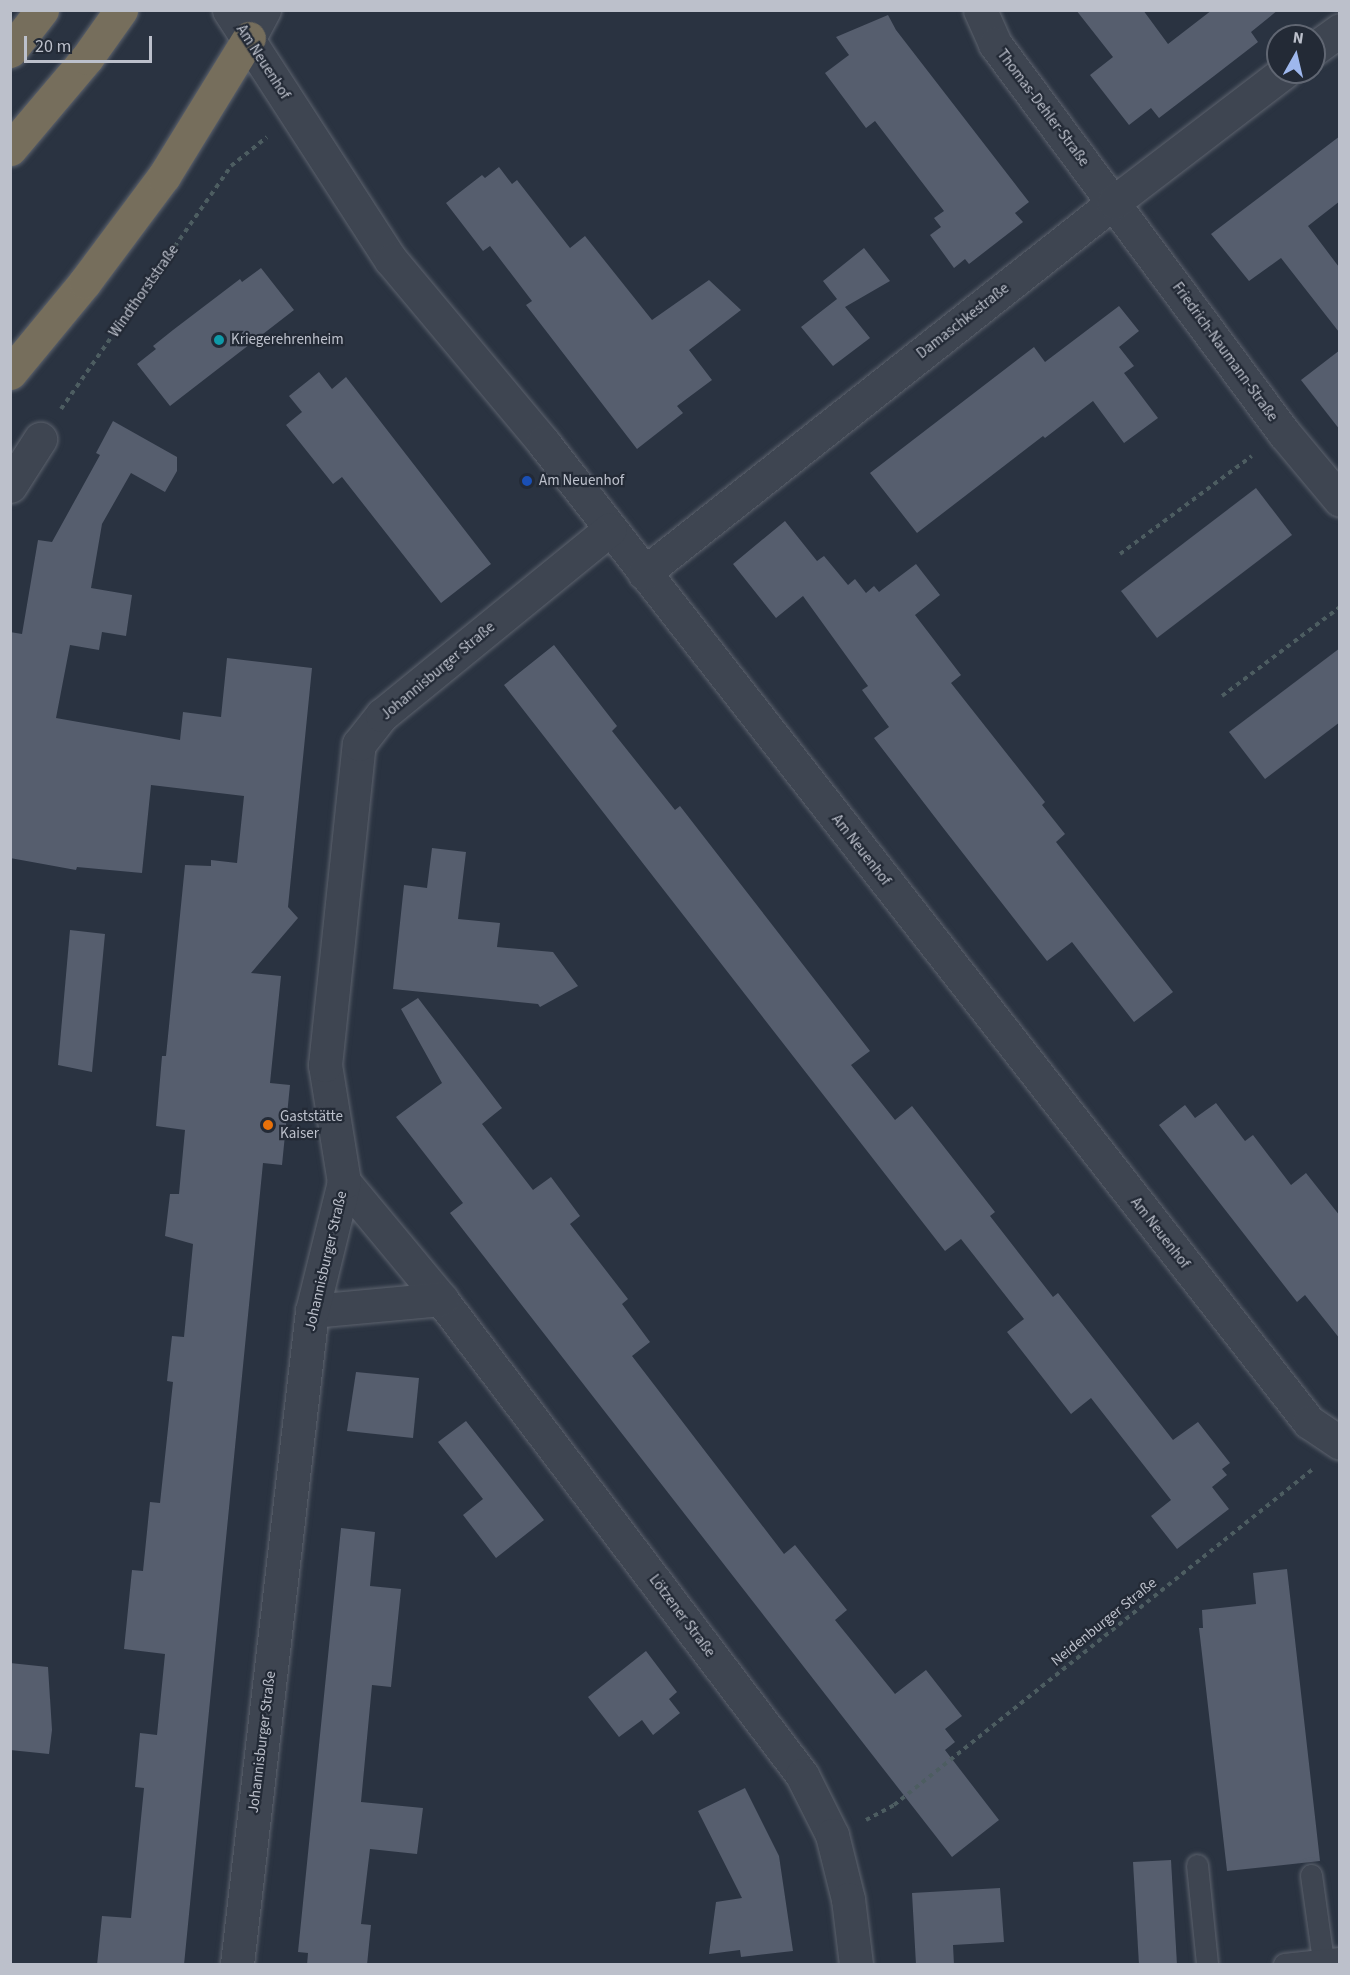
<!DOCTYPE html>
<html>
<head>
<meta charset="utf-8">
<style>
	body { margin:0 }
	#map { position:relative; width:1350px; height:1975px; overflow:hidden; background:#2a3341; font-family:"Source Sans 3",sans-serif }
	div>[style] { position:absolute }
	.building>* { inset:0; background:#565e6e }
	.path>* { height:4px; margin-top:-2px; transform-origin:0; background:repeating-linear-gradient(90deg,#4d5d61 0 4.5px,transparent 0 9px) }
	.roads { filter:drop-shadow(0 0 2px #5d636e) drop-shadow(0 0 2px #5d636e) }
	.lane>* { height:21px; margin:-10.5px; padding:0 10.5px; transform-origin:10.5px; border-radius:10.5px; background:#3e4551 }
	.street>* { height:33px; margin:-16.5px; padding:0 16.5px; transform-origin:16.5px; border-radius:16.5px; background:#3e4551 }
	.highway>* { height:33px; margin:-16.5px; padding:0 16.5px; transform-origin:16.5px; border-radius:16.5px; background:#766e5c }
	.dots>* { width:16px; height:16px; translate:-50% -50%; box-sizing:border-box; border:3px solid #232a36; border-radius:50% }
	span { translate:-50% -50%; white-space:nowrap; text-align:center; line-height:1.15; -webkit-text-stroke:4.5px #232a36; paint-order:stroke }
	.street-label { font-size:15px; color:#bcc0cb }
	.poi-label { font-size:15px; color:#bcc0cb }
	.left { translate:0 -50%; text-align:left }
	.frame { position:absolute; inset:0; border:12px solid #bcc0cb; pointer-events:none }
	.north { position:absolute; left:1266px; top:24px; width:60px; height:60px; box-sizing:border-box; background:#232a36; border:2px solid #606672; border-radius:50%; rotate:8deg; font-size:16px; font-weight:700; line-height:24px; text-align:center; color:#bcc0cb }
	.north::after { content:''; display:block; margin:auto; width:21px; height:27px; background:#9eb7ed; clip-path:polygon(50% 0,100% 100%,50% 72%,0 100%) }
	.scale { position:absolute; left:24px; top:36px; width:128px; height:27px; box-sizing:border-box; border:3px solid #bcc0cb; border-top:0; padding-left:8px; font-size:18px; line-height:21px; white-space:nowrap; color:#bcc0cb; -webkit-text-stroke:4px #232a36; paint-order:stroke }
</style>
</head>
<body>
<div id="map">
	<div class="building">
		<div style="clip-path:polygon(1076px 10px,1143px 10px,1168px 44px,1212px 10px,1278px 10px,1251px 32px,1258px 42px,1214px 76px,1159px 118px,1151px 108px,1129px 125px,1090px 75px,1113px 57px)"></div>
		<div style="clip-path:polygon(888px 15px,896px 30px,1029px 202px,1015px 213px,1023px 222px,969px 264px,965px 259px,954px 268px,930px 235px,941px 227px,934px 218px,944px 211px,875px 121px,866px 128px,825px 73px,849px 55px,836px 37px)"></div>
		<div style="clip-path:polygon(1340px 136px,1340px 201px,1308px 226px,1339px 267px,1339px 332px,1281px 258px,1249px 281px,1211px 234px)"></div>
		<div style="clip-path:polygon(499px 167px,512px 184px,517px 180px,570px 248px,585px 236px,652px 320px,709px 280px,741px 310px,689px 350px,712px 380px,677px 406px,683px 413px,637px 449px,526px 305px,532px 301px,490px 246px,483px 251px,446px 203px,482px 175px,485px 178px)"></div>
		<div style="clip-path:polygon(864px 248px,890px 281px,845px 307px,870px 338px,833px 366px,801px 327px,837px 299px,823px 281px)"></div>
		<div style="clip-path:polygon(261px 268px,294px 310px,170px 406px,137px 364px,156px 349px,153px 346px,173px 330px,240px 279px,242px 282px)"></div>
		<div style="clip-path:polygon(1119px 306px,1139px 331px,1119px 347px,1134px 366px,1124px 373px,1158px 418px,1124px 443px,1093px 401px,1045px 438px,1043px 436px,917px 533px,870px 473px,1034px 347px,1045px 362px)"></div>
		<div style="clip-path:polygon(1340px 350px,1340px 430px,1301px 380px)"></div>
		<div style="clip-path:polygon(319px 372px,332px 389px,346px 377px,491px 564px,441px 603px,342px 477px,333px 484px,286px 425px,302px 412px,289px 396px)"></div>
		<div style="clip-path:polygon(113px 421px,177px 457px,177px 471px,165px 492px,131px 473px,102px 524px,91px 588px,132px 595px,126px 636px,102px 632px,99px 650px,70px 645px,56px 718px,180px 740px,183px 712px,221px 717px,227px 658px,312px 668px,288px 907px,298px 918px,251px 973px,281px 976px,270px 1083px,290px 1085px,282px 1165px,263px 1163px,184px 1965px,97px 1965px,102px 1916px,131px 1918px,144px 1788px,135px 1787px,140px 1733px,157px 1735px,165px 1654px,124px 1649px,132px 1570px,143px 1571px,150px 1502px,160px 1503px,173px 1382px,167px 1381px,172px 1336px,184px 1337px,193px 1244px,165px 1236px,170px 1194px,179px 1194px,185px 1130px,156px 1126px,162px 1056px,166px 1056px,185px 865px,211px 866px,211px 860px,237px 863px,244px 796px,151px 785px,142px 873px,77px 867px,76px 870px,10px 858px,10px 632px,22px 634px,38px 540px,52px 542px,100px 455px,96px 453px)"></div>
		<div style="clip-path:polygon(1256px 488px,1292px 535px,1157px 638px,1121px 591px)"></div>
		<div style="clip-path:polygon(785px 521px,817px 561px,824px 556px,848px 585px,855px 579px,866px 593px,874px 586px,879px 592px,916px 564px,940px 595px,915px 615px,961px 675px,951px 683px,1045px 802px,1042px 805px,1065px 834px,1056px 842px,1173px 992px,1134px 1022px,1072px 942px,1047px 961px,944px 829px,874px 738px,889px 727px,862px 690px,868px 686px,803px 596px,776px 618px,733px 564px)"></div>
		<div style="clip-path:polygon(554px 645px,617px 726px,612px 731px,675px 810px,680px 806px,870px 1051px,851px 1065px,895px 1120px,912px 1106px,995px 1212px,990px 1216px,1053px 1297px,1058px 1293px,1173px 1440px,1198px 1422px,1230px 1463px,1222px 1469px,1227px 1475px,1212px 1487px,1229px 1509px,1177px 1549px,1151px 1516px,1171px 1500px,1091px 1398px,1071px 1414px,1007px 1332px,1024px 1319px,961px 1239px,945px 1251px,504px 685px)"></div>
		<div style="clip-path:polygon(1340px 648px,1340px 722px,1265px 779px,1229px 732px)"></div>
		<div style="clip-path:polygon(432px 848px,466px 852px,458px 919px,500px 923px,497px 947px,553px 952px,578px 986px,540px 1007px,538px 1004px,393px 989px,404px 885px,427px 888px)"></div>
		<div style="clip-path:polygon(70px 930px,105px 934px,92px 1072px,58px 1065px)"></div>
		<div style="clip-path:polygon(418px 998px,502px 1108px,482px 1124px,533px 1190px,551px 1177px,580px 1216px,570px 1224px,628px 1299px,622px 1304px,650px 1342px,632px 1356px,784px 1554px,795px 1545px,847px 1610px,835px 1620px,895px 1694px,926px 1670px,962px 1716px,945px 1729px,955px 1742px,945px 1750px,999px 1820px,952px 1857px,450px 1213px,463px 1203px,396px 1117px,442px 1083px,401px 1009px)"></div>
		<div style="clip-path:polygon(1216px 1103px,1245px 1141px,1253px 1135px,1291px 1185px,1306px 1173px,1340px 1216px,1340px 1339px,1305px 1295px,1297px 1302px,1159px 1125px,1185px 1105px,1195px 1118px)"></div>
		<div style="clip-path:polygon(356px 1372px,419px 1378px,413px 1438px,347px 1431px)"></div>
		<div style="clip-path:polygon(466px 1421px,544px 1520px,496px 1558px,463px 1515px,483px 1499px,438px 1442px)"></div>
		<div style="clip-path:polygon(341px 1528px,375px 1532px,370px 1586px,401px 1589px,391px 1687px,372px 1685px,361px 1802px,423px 1808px,417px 1854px,370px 1849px,361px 1924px,371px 1925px,367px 1965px,307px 1965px,308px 1953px,298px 1952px)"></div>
		<div style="clip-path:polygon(1287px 1569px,1320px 1861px,1227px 1871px,1199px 1628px,1203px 1628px,1202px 1610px,1256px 1604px,1253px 1573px)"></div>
		<div style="clip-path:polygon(646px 1651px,677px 1692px,669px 1699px,680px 1713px,653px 1735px,642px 1720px,619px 1737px,588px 1697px)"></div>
		<div style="clip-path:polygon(10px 1663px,48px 1667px,52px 1730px,49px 1754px,10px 1750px)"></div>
		<div style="clip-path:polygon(745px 1788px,779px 1856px,793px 1951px,741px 1957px,740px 1950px,709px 1954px,716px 1902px,742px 1898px,698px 1811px)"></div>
		<div style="clip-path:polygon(1171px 1860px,1177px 1965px,1139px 1965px,1133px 1862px)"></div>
		<div style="clip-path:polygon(1000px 1888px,1004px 1942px,953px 1945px,954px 1965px,916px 1965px,912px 1893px)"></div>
	</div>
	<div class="path">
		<div style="left:61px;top:409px;width:297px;rotate:-55deg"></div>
		<div style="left:231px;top:166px;width:46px;rotate:-38.9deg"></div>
		<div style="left:1120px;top:554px;width:164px;rotate:-36.6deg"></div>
		<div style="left:1222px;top:696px;width:148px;rotate:-37deg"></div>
		<div style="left:866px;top:1820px;width:32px;rotate:-28deg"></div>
		<div style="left:894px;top:1805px;width:537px;rotate:-38.73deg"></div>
	</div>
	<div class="roads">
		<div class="lane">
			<div style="left:1197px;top:1865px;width:100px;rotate:84.2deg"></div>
			<div style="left:1311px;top:1875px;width:86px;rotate:82deg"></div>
			<div style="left:1284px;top:1964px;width:56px;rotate:-6.1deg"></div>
		</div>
		<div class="street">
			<div style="left:229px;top:10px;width:298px;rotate:57.1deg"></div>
			<div style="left:391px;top:260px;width:237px;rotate:50.1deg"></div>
			<div style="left:543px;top:442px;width:1244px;rotate:51.99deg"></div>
			<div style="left:1309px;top:1422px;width:37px;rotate:34deg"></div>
			<div style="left:980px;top:10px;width:37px;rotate:66deg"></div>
			<div style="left:995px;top:44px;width:485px;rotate:53.4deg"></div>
			<div style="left:1284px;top:433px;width:87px;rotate:50.1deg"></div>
			<div style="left:249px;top:38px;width:32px;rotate:-62deg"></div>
			<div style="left:1314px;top:49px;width:32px;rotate:-36deg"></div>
			<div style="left:10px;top:486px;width:56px;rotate:-57.4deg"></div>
			<div style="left:644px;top:573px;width:599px;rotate:-38.29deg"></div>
			<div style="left:1114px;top:202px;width:214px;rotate:-37.4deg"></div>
			<div style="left:344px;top:1182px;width:152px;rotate:50.3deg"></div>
			<div style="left:441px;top:1299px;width:597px;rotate:52.82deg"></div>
			<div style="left:802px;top:1775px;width:67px;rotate:63.4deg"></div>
			<div style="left:832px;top:1835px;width:66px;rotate:76deg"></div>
			<div style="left:848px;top:1899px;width:65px;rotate:83deg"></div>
			<div style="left:312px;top:1311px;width:130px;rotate:-5.3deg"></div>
			<div style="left:237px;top:1964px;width:657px;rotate:-83.45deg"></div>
			<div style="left:312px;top:1311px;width:133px;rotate:-76.1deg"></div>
			<div style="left:344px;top:1182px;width:119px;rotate:-99.2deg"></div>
			<div style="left:325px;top:1065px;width:323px;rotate:-84deg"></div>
			<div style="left:359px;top:744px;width:37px;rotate:-52deg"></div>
			<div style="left:382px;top:715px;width:294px;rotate:-39.2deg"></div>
		</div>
		<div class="highway">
			<div style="left:10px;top:51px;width:52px;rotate:-52deg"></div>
			<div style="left:10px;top:149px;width:119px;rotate:-49.8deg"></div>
			<div style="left:87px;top:58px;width:59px;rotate:-54.7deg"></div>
			<div style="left:10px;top:373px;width:118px;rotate:-50.5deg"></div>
			<div style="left:85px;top:282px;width:132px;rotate:-53.3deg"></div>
			<div style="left:164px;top:176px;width:162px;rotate:-58.4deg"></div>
		</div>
	</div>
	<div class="dots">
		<div style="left:219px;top:340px;background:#0f9aa8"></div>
		<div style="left:527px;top:481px;background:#1a4fb4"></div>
		<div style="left:268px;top:1125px;background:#e8710a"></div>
	</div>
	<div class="street-label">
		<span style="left:263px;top:62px;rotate:57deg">Am Neuenhof</span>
		<span style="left:1043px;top:108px;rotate:53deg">Thomas-Dehler-Straße</span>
		<span style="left:144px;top:291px;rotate:-55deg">Windthorststraße</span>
		<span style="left:963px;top:321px;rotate:-38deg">Damaschkestraße</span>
		<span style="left:1225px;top:352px;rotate:54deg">Friedrich-Naumann-Straße</span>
		<span style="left:438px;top:671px;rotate:-40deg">Johannisburger Straße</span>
		<span style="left:861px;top:850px;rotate:52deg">Am Neuenhof</span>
		<span style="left:1160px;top:1233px;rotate:52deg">Am Neuenhof</span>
		<span style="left:326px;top:1261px;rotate:-77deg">Johannisburger Straße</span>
		<span style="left:682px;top:1616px;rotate:53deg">Lötzener Straße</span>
		<span style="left:1104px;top:1622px;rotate:-39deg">Neidenburger Straße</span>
		<span style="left:262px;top:1742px;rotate:-83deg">Johannisburger Straße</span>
	</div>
	<div class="poi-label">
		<span class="left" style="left:231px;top:340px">Kriegerehrenheim</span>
		<span class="left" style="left:539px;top:481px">Am Neuenhof</span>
		<span class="left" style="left:280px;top:1125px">Gaststätte<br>Kaiser</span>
	</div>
	<div class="frame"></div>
	<div class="north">N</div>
	<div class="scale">20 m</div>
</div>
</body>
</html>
